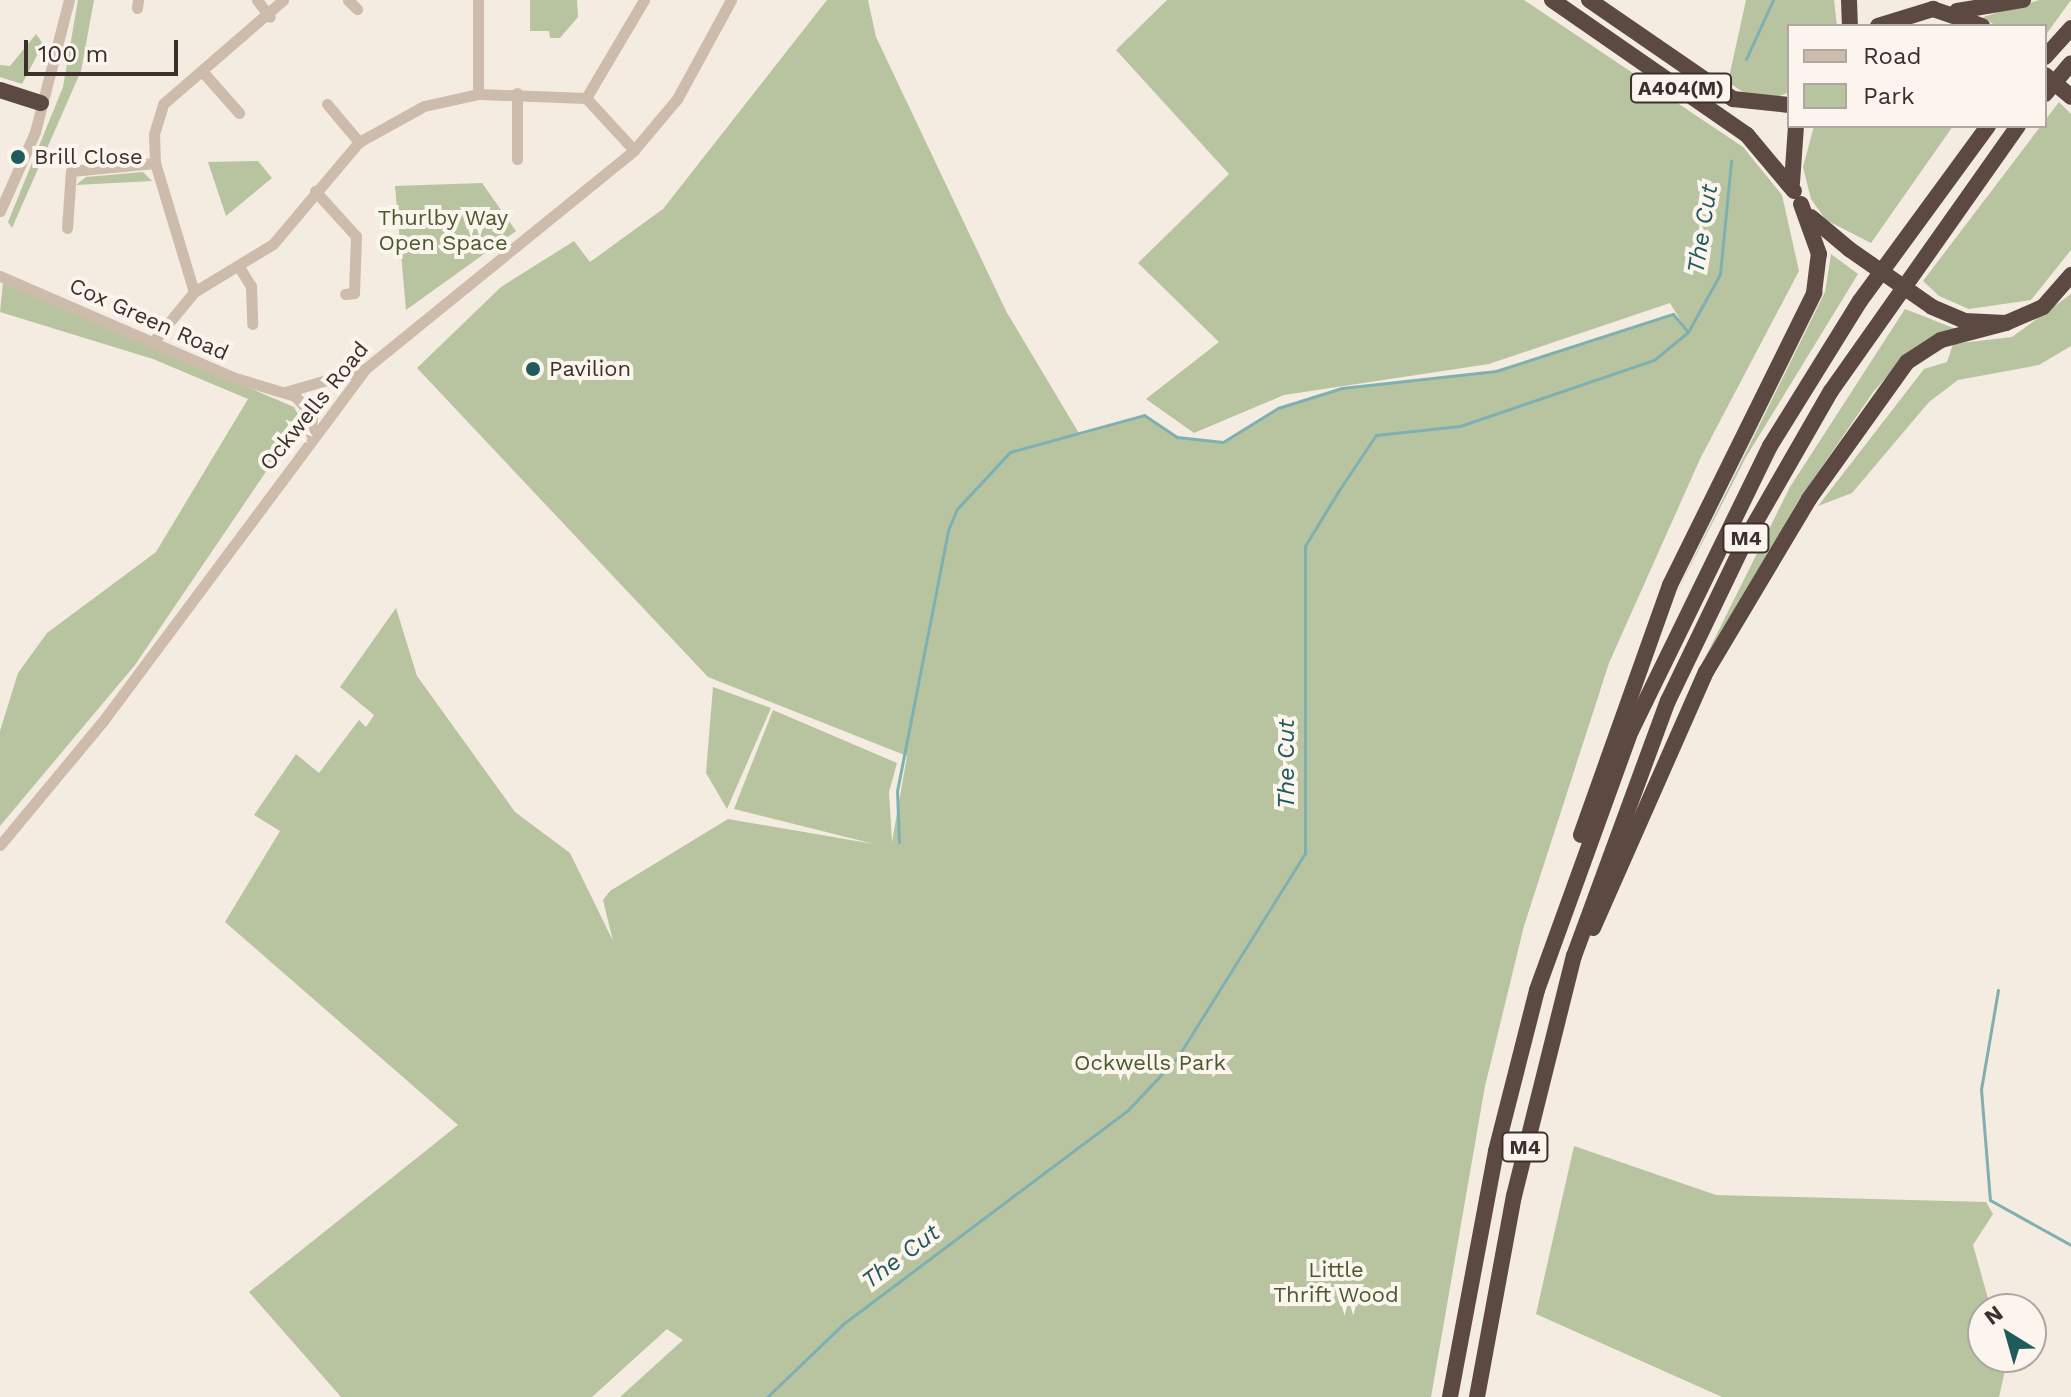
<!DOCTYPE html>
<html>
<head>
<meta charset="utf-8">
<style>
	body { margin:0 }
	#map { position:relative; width:2071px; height:1397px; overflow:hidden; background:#f4ebe1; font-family:"Work Sans",sans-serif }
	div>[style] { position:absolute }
	.green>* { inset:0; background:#b8c4a0 }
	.stream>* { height:3px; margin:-1.5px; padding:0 1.5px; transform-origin:1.5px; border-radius:1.5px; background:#7fb0b1 }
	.minor>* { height:11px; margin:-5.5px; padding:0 5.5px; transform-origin:5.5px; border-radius:5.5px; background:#cdbbac }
	.highway>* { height:16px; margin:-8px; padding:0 8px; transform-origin:8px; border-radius:8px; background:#5c4a42 }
	.highway-bridge>* { height:16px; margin:-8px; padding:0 8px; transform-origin:8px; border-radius:8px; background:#5c4a42 }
	.dots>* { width:22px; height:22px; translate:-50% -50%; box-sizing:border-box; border:4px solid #fbf5ee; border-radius:50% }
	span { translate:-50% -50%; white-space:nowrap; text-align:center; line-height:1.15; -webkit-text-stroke:8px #fbf5ee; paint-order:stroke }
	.shield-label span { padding:2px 6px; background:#fbf5ee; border:2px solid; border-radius:6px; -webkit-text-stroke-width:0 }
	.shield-label { font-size:20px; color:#3b302b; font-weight:700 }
	.poi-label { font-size:22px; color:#3b302b }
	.left { translate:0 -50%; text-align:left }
	.park-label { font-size:22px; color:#4a592e }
	.street-label { font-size:22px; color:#3b302b }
	.water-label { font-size:24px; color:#205a5d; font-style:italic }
	.legend { position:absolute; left:1787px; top:24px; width:260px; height:104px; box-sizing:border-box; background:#fbf5ee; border:2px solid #aea6a0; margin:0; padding:10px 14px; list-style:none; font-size:24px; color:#3b302b }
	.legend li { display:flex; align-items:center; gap:16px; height:40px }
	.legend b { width:40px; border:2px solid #aea6a0 }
	.north { position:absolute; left:1967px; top:1293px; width:80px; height:80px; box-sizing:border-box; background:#fbf5ee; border:2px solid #aea6a0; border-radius:50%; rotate:323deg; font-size:22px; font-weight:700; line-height:32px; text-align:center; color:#3b302b }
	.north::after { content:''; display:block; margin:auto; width:28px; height:36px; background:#205a5d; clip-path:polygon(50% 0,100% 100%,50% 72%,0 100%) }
	.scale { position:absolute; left:24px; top:40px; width:154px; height:36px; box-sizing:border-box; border:4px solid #3b302b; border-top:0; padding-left:10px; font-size:24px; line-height:28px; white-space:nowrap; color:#3b302b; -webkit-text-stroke:6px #fbf5ee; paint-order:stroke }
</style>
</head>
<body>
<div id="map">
	<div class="green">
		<div style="clip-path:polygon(78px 0,94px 0,81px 71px,12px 228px,8px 222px,63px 87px)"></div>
		<div style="clip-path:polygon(530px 0,577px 0,578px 17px,560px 38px,550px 38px,549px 31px,530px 31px)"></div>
		<div style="clip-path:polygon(827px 0,868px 0,876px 37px,1006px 311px,1080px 435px,1144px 415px,1178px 437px,1223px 442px,1278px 408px,1342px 388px,1496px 371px,1673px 314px,1687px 331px,1670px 303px,1489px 364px,1284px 395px,1194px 433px,1146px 399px,1219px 342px,1138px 263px,1229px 174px,1116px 50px,1167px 0,1524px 0,1743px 147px,1782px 195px,1799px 271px,1700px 459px,1609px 663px,1524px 926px,1485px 1086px,1431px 1397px,620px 1397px,683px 1340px,667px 1329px,592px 1397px,341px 1397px,249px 1292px,458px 1125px,225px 922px,280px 831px,254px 815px,296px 754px,319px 773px,359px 720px,366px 727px,374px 715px,340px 687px,396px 608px,417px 676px,515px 812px,570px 853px,613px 941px,603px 900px,610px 891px,728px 819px,874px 844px,734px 809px,773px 710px,897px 763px,889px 792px,892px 842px,907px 756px,708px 677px,417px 368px,501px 287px,574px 241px,590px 262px,663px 209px)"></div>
		<div style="clip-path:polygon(1746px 0,1834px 0,1837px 26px,1789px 26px,1789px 92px,1780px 96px,1749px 96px,1728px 82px)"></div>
		<div style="clip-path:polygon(2039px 0,2071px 0,2045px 36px,2045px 26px,1996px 26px,1983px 17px)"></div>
		<div style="clip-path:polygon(36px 34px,43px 44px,22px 84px,0 77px,0 65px,10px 66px)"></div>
		<div style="clip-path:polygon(2059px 102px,2071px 114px,2071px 250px,2031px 300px,1969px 309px,1939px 296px,1923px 281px)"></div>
		<div style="clip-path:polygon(1814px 126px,1953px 126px,1871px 243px,1826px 220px,1811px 199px,1803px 167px)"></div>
		<div style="clip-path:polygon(258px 161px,272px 178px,226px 216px,208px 162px)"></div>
		<div style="clip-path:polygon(143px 172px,152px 181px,76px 185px,86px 177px)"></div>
		<div style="clip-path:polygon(482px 183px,516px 231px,406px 310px,395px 186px)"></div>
		<div style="clip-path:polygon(1831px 254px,1858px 274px,1746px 457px,1673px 600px,1825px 292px)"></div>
		<div style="clip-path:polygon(3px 283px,294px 407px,301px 420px,135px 665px,0 826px,0 731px,18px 673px,47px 633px,156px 552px,248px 399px,153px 359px,0 312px)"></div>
		<div style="clip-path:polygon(2071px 294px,2071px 346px,2039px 365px,1958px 380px,1929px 402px,1852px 493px,1818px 506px,1924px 369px,1947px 362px,1953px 344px,2012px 337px)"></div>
		<div style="clip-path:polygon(1905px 309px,1956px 329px,1908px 353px,1874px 391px,1797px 503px,1692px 684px,1790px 487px)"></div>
		<div style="clip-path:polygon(713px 687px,771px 708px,727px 809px,706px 773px)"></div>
		<div style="clip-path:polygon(1574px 1146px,1716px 1195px,1986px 1202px,1993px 1214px,1973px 1245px,1991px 1309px,1983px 1309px,1983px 1357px,2007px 1362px,1999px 1397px,1722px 1397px,1536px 1314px)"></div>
	</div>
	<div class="stream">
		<div style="left:1746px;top:59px;width:65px;rotate:-65.4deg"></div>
		<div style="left:899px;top:842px;width:51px;rotate:-92.2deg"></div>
		<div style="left:897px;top:791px;width:266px;rotate:-78.9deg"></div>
		<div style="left:948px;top:530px;width:23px;rotate:-67deg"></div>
		<div style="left:957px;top:509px;width:78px;rotate:-47.1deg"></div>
		<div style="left:1010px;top:452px;width:139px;rotate:-15.4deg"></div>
		<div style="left:1144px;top:415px;width:40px;rotate:34deg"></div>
		<div style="left:1177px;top:437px;width:46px;rotate:6.2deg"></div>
		<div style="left:1223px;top:442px;width:65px;rotate:-31.7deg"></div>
		<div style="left:1278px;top:408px;width:67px;rotate:-17.4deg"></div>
		<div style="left:1342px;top:388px;width:155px;rotate:-6.3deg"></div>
		<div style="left:1496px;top:371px;width:186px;rotate:-17.9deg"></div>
		<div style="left:1673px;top:314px;width:23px;rotate:50deg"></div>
		<div style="left:1998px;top:990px;width:100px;rotate:99.7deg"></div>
		<div style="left:1981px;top:1089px;width:111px;rotate:85.4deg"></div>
		<div style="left:1990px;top:1200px;width:93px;rotate:29.1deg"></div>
		<div style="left:767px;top:1397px;width:105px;rotate:-43.8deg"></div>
		<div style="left:843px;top:1324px;width:355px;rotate:-36.9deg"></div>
		<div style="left:1127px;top:1111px;width:73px;rotate:-46.7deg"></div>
		<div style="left:1177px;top:1058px;width:242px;rotate:-58deg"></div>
		<div style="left:1305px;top:853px;width:307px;rotate:-90deg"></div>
		<div style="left:1305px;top:546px;width:66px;rotate:-58.7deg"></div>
		<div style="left:1339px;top:490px;width:66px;rotate:-56.1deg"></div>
		<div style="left:1376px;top:435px;width:84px;rotate:-6.1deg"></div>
		<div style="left:1460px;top:426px;width:205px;rotate:-18.8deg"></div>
		<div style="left:1654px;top:360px;width:44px;rotate:-39.5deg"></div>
		<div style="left:1688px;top:332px;width:66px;rotate:-61.1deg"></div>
		<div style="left:1720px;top:274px;width:114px;rotate:-84.4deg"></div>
	</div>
	<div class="minor">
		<div style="left:257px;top:0;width:21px;rotate:53deg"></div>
		<div style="left:348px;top:0;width:13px;rotate:45deg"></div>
		<div style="left:137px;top:8px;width:8px;rotate:-83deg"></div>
		<div style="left:202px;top:71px;width:56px;rotate:48.6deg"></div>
		<div style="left:478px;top:94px;width:94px;rotate:-90deg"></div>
		<div style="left:586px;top:98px;width:114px;rotate:-59.4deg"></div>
		<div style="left:327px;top:104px;width:50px;rotate:49.9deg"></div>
		<div style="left:517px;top:159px;width:66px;rotate:-90deg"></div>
		<div style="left:315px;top:191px;width:61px;rotate:47.7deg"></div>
		<div style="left:356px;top:236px;width:57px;rotate:92deg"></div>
		<div style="left:354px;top:293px;width:9px;rotate:174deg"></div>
		<div style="left:0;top:211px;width:86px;rotate:-66.1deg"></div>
		<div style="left:35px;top:132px;width:136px;rotate:-75.6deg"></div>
		<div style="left:67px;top:228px;width:57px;rotate:-86deg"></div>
		<div style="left:71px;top:171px;width:84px;rotate:-5.4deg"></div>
		<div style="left:239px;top:267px;width:22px;rotate:58deg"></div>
		<div style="left:251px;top:286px;width:38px;rotate:88deg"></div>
		<div style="left:0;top:276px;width:253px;rotate:23.5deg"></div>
		<div style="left:232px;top:377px;width:66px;rotate:16.8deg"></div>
		<div style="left:295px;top:396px;width:25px;rotate:48deg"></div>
		<div style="left:312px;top:415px;width:19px;rotate:93deg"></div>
		<div style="left:194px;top:292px;width:135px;rotate:-106.8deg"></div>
		<div style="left:155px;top:163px;width:29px;rotate:-92deg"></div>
		<div style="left:154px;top:134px;width:31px;rotate:-73deg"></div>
		<div style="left:163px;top:104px;width:159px;rotate:-40.9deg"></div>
		<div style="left:153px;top:342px;width:65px;rotate:-50.6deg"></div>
		<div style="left:194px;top:292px;width:92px;rotate:-31.3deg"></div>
		<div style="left:273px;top:244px;width:133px;rotate:-49.9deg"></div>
		<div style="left:359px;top:142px;width:74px;rotate:-29deg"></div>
		<div style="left:424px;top:106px;width:55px;rotate:-12.5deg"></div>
		<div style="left:478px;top:94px;width:108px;rotate:2.1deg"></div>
		<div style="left:586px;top:98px;width:71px;rotate:47.3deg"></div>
		<div style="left:285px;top:392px;width:83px;rotate:-16deg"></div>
		<div style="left:0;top:845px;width:161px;rotate:-50.3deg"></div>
		<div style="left:103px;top:721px;width:439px;rotate:-53.3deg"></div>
		<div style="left:365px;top:369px;width:347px;rotate:-39.1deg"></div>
		<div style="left:634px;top:150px;width:67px;rotate:-49.9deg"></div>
		<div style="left:677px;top:99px;width:113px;rotate:-61.4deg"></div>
	</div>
	<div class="highway">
		<div style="left:1552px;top:0;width:237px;rotate:34.7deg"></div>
		<div style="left:1747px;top:135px;width:73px;rotate:50deg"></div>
		<div style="left:1589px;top:0;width:175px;rotate:34.5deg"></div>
		<div style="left:1733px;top:99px;width:56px;rotate:6.1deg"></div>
		<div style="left:1849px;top:0;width:26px;rotate:88deg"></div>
		<div style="left:1957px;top:11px;width:67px;rotate:-9.5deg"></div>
		<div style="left:1878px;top:26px;width:58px;rotate:-17.2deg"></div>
		<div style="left:1933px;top:9px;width:52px;rotate:19.1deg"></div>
		<div style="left:2045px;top:57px;width:39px;rotate:-48deg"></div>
		<div style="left:0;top:90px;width:43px;rotate:17.6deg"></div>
		<div style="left:2045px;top:94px;width:40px;rotate:-50deg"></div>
		<div style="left:1792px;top:183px;width:57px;rotate:-86deg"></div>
		<div style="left:1811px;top:217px;width:50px;rotate:40.1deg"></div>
		<div style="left:1932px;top:307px;width:36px;rotate:23deg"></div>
		<div style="left:1965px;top:321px;width:41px;rotate:2.8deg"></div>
		<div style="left:2006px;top:323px;width:40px;rotate:-23.4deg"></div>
		<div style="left:2043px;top:307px;width:43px;rotate:-48.8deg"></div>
		<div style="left:1581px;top:835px;width:265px;rotate:-70.4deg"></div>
		<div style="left:1670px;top:585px;width:326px;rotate:-63.7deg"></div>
		<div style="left:1814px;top:293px;width:39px;rotate:-83deg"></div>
		<div style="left:1819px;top:254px;width:53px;rotate:-109.8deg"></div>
		<div style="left:1593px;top:928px;width:280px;rotate:-66.2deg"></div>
		<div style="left:1706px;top:672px;width:201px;rotate:-59.2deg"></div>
		<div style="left:1809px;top:499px;width:168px;rotate:-54.4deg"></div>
		<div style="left:1907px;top:362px;width:40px;rotate:-32.9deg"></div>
		<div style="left:1941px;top:340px;width:67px;rotate:-14.7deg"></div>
		<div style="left:1450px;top:1397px;width:250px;rotate:-79.4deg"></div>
		<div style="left:1496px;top:1151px;width:166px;rotate:-75.7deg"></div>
		<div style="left:1537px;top:990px;width:276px;rotate:-70.1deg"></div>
		<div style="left:1631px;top:731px;width:317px;rotate:-64deg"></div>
		<div style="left:1770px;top:446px;width:171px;rotate:-58.2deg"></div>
		<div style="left:1860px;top:301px;width:217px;rotate:-53.8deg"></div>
		<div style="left:1477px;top:1397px;width:204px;rotate:-79.6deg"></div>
		<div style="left:1514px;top:1196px;width:247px;rotate:-76deg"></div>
		<div style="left:1574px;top:956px;width:272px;rotate:-69.8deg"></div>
		<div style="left:1668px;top:701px;width:182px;rotate:-64.3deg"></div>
		<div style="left:1747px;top:537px;width:168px;rotate:-60.1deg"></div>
		<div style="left:1831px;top:391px;width:324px;rotate:-54.8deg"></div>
	</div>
	<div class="highway-bridge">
		<div style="left:2045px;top:75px;width:34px;rotate:40deg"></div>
		<div style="left:1849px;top:249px;width:101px;rotate:34.9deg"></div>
	</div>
	<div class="dots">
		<div style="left:18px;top:157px;background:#205a5d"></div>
		<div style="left:533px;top:369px;background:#205a5d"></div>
	</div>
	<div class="shield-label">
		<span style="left:1681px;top:88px">A404(M)</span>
		<span style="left:1746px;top:538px">M4</span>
		<span style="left:1525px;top:1147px">M4</span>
	</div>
	<div class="poi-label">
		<span class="left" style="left:34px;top:157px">Brill Close</span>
		<span class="left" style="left:549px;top:369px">Pavilion</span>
	</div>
	<div class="park-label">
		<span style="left:443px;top:230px">Thurlby Way<br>Open Space</span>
		<span style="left:1150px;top:1063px">Ockwells Park</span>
		<span style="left:1336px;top:1282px">Little<br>Thrift Wood</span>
	</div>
	<div class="street-label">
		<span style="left:149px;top:319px;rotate:24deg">Cox Green Road</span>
		<span style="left:314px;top:406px;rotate:-51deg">Ockwells Road</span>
	</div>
	<div class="water-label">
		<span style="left:1703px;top:229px;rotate:-81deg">The Cut</span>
		<span style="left:1287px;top:764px;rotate:-90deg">The Cut</span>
		<span style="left:901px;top:1257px;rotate:-37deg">The Cut</span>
	</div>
	<ul class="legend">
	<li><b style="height:10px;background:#cdbbac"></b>Road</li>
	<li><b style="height:22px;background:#b8c4a0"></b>Park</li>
	</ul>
	<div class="north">N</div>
	<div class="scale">100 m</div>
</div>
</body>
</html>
